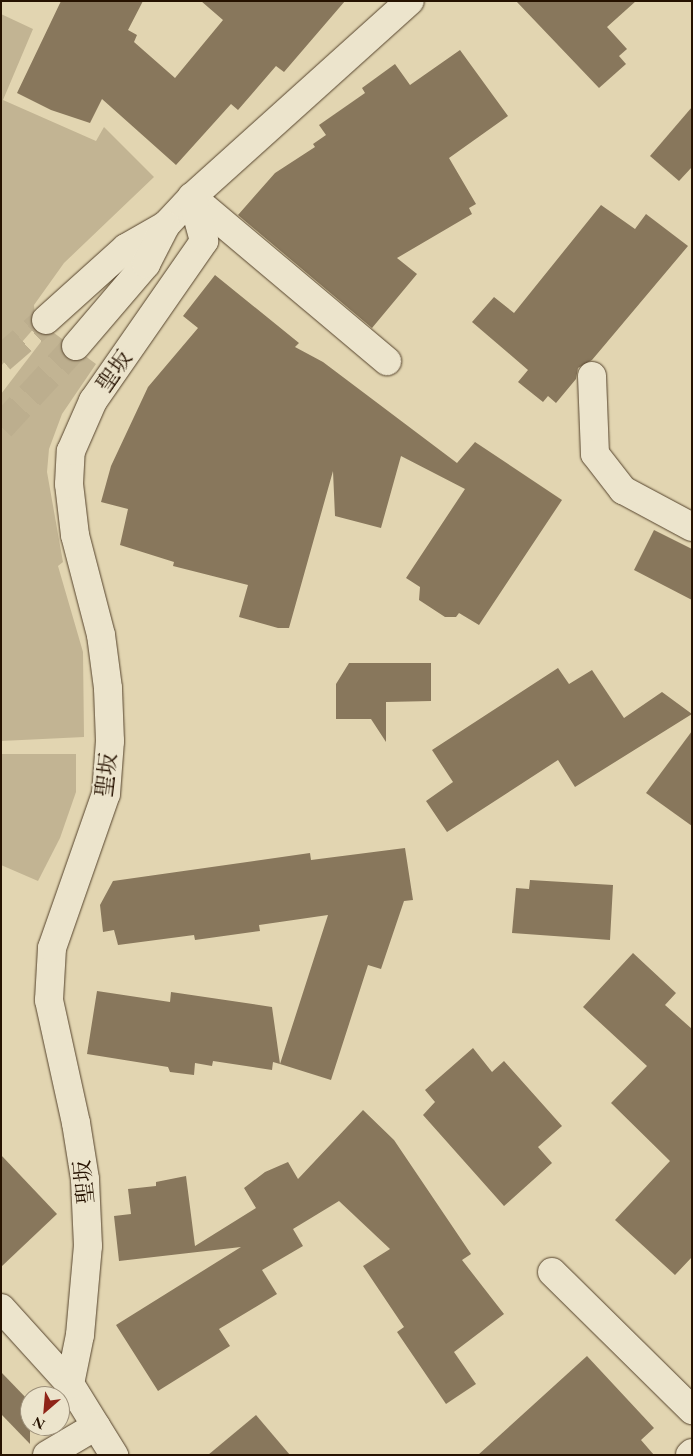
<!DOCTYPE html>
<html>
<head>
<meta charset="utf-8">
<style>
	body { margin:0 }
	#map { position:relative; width:693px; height:1456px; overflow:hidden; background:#e2d5b1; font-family:"EB Garamond","Noto Serif JP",serif }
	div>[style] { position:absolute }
	.green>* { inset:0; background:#c2b493 }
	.building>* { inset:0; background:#88775c }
	.minor-tunnel>* { height:28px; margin-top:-14px; transform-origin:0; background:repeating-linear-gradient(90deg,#bcae8e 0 28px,transparent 0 42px) }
	.roads { filter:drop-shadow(0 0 1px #55432c) drop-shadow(0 0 1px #55432c) }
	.minor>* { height:28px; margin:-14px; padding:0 14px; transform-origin:14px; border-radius:14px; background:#ece4cc }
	span { translate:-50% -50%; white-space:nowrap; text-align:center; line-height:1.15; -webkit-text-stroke:4px #ece4cc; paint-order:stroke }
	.street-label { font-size:22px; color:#261200 }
	.frame { position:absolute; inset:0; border:2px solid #261200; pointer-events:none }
	.north { position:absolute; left:20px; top:1386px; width:50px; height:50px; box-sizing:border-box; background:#ece4cc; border:1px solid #9d907a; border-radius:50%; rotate:207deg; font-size:14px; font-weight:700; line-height:20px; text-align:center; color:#261200 }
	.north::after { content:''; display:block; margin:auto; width:18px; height:22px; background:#8f2418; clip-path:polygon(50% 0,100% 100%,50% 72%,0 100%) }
</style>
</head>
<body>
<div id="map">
	<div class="green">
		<div style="clip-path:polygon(1px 14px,33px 29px,3px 100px,96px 141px,104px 127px,154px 177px,64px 263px,34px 305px,36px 326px,1px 366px)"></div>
		<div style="clip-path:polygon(50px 330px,96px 364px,62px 414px,49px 449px,47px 472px,63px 562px,58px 566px,83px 652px,84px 737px,1px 741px,1px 394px)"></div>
		<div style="clip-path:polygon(1px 754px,76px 754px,76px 792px,60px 838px,38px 881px,1px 865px)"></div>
	</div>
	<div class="building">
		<div style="clip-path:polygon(61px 1px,143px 1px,128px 30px,137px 35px,134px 42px,175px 78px,223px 20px,201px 1px,345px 1px,284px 72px,276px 66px,238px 110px,231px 104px,176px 165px,102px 99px,90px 123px,51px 110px,17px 93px)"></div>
		<div style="clip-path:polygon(516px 1px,636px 1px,607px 27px,627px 49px,619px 56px,626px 64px,599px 88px)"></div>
		<div style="clip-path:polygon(460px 50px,508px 116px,449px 158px,476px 204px,469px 208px,472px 214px,397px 258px,417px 274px,372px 328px,238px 215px,275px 173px,315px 147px,313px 144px,326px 135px,319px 125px,365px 93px,362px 88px,395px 64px,410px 85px)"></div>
		<div style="clip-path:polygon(692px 107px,692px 167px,679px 181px,650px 156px)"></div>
		<div style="clip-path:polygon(601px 205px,635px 229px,646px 214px,688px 246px,592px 360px,578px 368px,576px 379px,556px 403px,548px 396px,543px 402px,518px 382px,528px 370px,472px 322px,494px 297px,514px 313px)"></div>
		<div style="clip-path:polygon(215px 275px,299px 343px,295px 347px,323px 362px,457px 463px,475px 442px,562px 500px,479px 625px,459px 613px,456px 617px,445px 617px,419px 600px,420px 587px,406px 578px,465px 489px,401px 456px,381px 528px,335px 516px,333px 471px,289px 628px,278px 628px,239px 617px,248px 585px,173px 566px,174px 562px,120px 545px,128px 509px,101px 502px,111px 466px,148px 387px,198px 328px,183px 316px)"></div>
		<div style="clip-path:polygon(654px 530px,692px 549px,692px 600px,634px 570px)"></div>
		<div style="clip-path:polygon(349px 663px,431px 663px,431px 701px,386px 702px,386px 742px,371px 719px,336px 719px,336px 684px)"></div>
		<div style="clip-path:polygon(558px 668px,569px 684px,592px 670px,624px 718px,662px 692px,692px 714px,575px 787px,558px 760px,447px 832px,426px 801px,453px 782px,432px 750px)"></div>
		<div style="clip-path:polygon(692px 731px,692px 826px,646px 793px)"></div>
		<div style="clip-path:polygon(405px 848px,413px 900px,404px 901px,381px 969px,368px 965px,331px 1080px,280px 1064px,328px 915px,259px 925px,260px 931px,195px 940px,194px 935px,118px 945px,114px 930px,103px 932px,100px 905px,113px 881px,310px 853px,311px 860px)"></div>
		<div style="clip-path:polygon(530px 880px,613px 885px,610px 940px,512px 933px,516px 888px,529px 889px)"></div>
		<div style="clip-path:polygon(633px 953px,676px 993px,665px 1005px,692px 1029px,692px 1257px,675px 1275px,615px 1220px,670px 1161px,611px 1103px,647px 1066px,583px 1007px)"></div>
		<div style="clip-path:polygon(97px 991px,170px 1002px,171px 992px,272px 1007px,280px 1064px,273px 1062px,272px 1070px,213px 1061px,212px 1066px,195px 1063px,194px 1075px,170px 1072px,168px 1067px,87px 1054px)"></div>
		<div style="clip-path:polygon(473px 1048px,492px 1072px,504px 1061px,562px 1126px,538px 1147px,552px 1163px,504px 1206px,423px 1115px,435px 1102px,425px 1090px)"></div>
		<div style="clip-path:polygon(363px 1110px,394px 1140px,471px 1254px,462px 1260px,504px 1314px,454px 1352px,476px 1384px,446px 1404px,397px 1332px,404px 1327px,363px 1266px,390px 1249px,339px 1201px,293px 1229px,303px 1246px,262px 1270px,277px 1294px,219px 1329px,230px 1346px,158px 1391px,116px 1325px,241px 1247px,119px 1261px,114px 1216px,131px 1214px,128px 1189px,156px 1186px,156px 1182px,186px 1176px,195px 1246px,256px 1208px,244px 1188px,265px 1172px,288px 1162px,298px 1179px)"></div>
		<div style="clip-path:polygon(1px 1155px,57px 1214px,1px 1267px)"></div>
		<div style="clip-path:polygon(587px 1356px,654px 1428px,641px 1440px,654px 1455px,478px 1455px)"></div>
		<div style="clip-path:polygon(1px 1372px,30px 1402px,30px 1444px,1px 1414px)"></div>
		<div style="clip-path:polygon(256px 1415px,290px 1455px,208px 1455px)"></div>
	</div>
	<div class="minor-tunnel">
		<div style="left:1px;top:359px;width:60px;rotate:-40.9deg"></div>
		<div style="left:1px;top:427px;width:110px;rotate:-47.2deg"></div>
	</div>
	<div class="roads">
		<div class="minor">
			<div style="left:192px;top:197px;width:255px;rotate:40.1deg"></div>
			<div style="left:46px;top:320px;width:108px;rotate:-42deg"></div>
			<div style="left:126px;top:248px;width:46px;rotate:-29.9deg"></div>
			<div style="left:166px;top:225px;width:38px;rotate:-47deg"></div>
			<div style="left:192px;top:197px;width:293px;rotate:-42deg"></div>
			<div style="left:76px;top:346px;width:108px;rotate:-49.5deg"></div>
			<div style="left:146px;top:264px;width:44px;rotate:-62.9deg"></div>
			<div style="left:592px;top:376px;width:78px;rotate:87.8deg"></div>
			<div style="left:595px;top:454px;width:46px;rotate:52.1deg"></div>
			<div style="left:623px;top:490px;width:78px;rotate:28.2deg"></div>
			<div style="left:552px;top:1272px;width:197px;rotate:44.6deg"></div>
			<div style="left:1px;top:1308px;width:103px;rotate:47.8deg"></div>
			<div style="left:70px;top:1384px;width:84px;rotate:58.2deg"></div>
			<div style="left:70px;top:1384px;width:50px;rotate:-78.5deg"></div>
			<div style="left:80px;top:1335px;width:89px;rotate:-84.9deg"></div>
			<div style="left:88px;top:1246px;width:67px;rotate:-92.6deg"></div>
			<div style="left:85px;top:1179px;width:57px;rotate:-99.1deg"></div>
			<div style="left:76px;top:1123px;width:126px;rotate:-102.4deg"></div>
			<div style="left:49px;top:1000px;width:52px;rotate:-86.7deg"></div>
			<div style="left:52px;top:948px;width:163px;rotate:-70.7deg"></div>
			<div style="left:106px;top:794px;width:53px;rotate:-85.7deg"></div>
			<div style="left:110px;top:741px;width:53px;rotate:-92.2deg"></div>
			<div style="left:108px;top:688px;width:53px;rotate:-97.5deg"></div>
			<div style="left:101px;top:635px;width:103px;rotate:-104.6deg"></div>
			<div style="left:75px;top:535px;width:51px;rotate:-96.7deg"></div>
			<div style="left:69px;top:484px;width:33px;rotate:-87deg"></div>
			<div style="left:71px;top:451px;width:55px;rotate:-66.3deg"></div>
			<div style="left:93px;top:401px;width:195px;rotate:-55.2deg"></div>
			<div style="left:204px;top:241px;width:46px;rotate:-105.3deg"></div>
			<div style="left:47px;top:1455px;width:57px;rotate:-30.6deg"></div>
			<div style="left:690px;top:1455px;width:3px;rotate:-45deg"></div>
		</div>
	</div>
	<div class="street-label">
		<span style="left:114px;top:371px;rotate:-55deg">聖坂</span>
		<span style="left:106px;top:775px;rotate:-83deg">聖坂</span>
		<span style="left:84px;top:1182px;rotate:-96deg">聖坂</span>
	</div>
	<div class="frame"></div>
	<div class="north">N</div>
</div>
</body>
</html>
